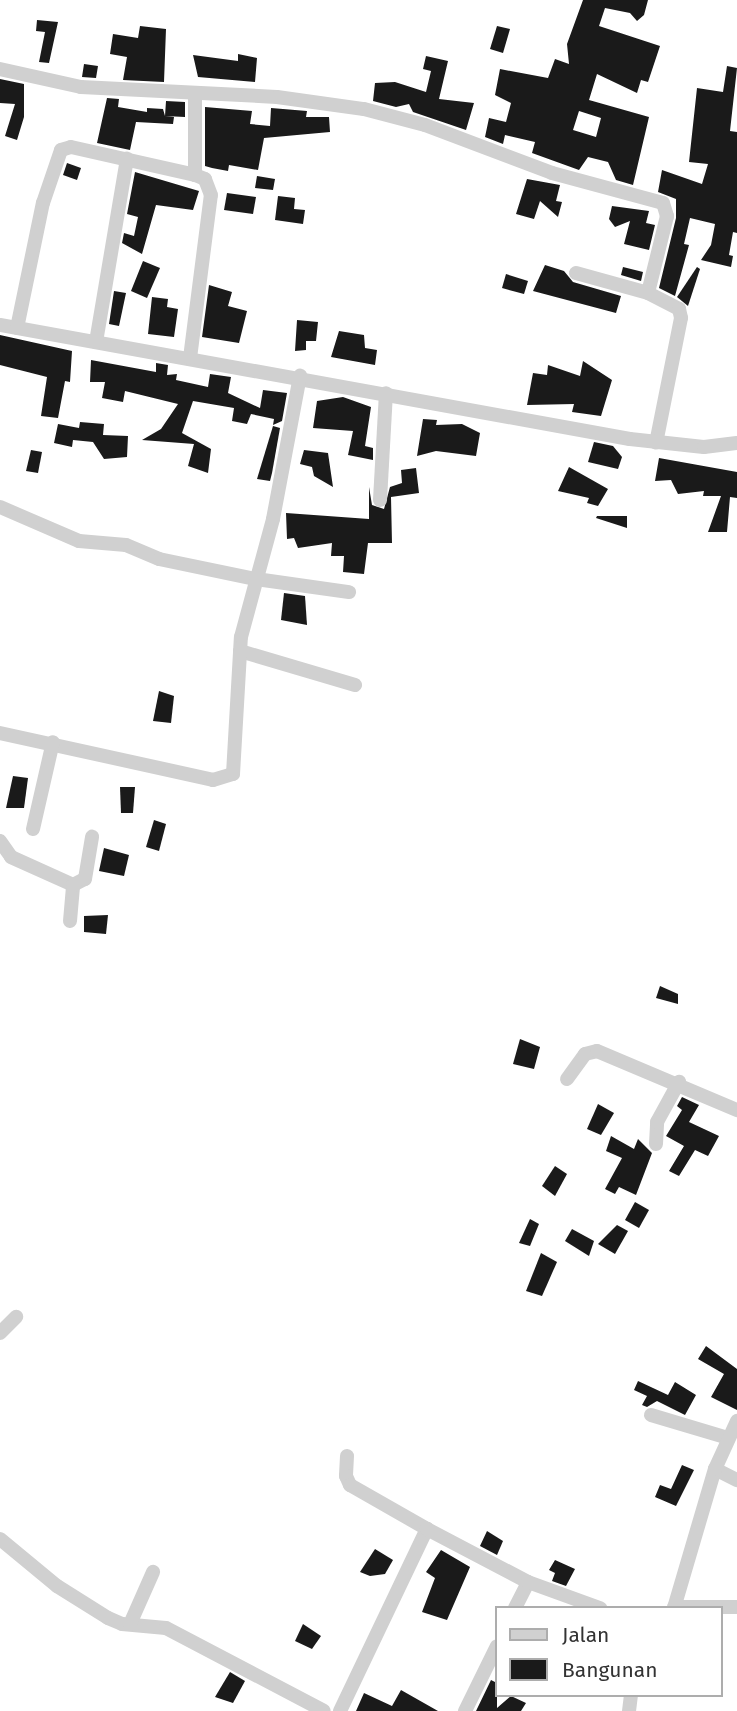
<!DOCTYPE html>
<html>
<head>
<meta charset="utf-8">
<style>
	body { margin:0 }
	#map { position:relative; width:737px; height:1711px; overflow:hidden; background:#fff; font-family:"Fira Sans",sans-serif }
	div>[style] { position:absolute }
	.building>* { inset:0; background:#1a1a1a }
	.street>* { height:14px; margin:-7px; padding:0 7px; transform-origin:7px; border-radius:7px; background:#d0d0d0 }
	span { translate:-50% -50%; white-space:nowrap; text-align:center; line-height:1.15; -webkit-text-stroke:7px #fff; paint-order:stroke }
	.legend { position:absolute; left:495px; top:1606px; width:228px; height:91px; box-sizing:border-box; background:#fff; border:2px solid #adadad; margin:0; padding:9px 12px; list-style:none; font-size:21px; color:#333 }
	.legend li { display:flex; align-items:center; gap:14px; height:35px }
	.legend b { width:35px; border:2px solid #adadad }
</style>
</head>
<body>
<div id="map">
	<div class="building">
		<div style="clip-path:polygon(evenodd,583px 0,648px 0,644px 15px,637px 21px,630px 13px,605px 8px,599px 26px,660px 46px,648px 82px,641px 80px,637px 93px,597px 74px,589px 100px,649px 117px,633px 185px,616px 180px,608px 162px,588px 157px,579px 170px,532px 153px,535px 142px,505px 135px,503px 144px,485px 137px,489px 118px,506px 122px,511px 103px,495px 95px,500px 69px,548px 78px,555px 59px,569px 64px,567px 44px,583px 0,579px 111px,601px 118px,596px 137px,573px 130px,579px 111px)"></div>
		<div style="clip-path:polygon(37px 20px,58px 22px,49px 63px,39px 62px,45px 32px,36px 31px)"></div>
		<div style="clip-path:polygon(140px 26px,166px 29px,164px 82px,123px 80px,127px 57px,110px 54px,113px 34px,138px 38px)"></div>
		<div style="clip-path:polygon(497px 26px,510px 29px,503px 53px,490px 49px)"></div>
		<div style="clip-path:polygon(238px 54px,257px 58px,255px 82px,198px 77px,193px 55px,238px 61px)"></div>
		<div style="clip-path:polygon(426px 56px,448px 61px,439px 99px,474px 103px,466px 130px,413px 112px,409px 104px,396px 107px,373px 101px,375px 83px,395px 82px,426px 92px,431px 71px,423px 69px)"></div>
		<div style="clip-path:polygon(84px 64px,98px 66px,96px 78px,82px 77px)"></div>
		<div style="clip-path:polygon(727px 66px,737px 68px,730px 131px,737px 132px,737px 233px,733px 232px,729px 255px,733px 256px,731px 267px,701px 260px,711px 245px,715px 224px,690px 218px,684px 244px,689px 245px,675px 296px,659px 288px,676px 218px,676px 199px,658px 192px,662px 170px,702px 184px,708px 164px,689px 162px,697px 88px,723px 92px)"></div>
		<div style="clip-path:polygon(0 79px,24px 84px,24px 117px,17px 140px,5px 136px,15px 104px,0 103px)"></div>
		<div style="clip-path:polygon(107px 98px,119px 99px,118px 107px,147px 112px,147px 108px,163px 109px,165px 116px,166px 101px,185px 102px,185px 117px,165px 116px,174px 117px,173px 124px,136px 122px,130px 150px,97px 143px)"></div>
		<div style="clip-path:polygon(205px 107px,252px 111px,250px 124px,270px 126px,271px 108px,307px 111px,306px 117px,329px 117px,330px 132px,264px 138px,258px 170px,229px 165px,228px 171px,212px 168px,205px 166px)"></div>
		<div style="clip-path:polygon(67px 163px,81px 168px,77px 180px,63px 175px)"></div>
		<div style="clip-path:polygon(135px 172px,199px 191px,193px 210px,156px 205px,142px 254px,122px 243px,124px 233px,134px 236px,138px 217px,127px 214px)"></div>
		<div style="clip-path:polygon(257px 176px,275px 179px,273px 190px,255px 188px)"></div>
		<div style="clip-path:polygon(527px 179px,560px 185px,556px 201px,562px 202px,558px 217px,540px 201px,534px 219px,516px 214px)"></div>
		<div style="clip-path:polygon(227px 193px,256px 197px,253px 214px,224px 210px)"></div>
		<div style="clip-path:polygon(278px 196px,295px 198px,294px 209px,305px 210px,303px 224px,275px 220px)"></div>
		<div style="clip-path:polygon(612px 206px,649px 211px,646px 223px,655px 225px,649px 250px,624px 244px,630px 221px,615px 227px,609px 219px)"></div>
		<div style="clip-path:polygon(143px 261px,160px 268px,147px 298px,131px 291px)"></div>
		<div style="clip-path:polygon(545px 265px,564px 271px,573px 282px,621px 296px,616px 313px,533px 291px)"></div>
		<div style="clip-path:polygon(623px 267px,643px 272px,641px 281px,621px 275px)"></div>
		<div style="clip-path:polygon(697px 267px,700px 269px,688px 306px,677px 297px)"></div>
		<div style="clip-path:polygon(506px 274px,528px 281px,524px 294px,502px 288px)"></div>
		<div style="clip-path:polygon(209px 285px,232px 292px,228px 306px,247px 311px,239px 343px,202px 337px)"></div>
		<div style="clip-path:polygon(114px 291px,126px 293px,119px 326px,109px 324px)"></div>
		<div style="clip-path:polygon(152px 297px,168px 299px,167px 307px,178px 309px,174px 337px,148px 334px)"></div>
		<div style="clip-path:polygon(297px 320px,318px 322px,316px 341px,306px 341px,306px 350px,295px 351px)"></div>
		<div style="clip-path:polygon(339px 331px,364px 335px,365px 348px,377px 350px,375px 365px,331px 357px)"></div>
		<div style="clip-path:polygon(0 335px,72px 351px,70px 382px,65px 381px,58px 418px,41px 416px,47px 377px,0 365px)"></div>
		<div style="clip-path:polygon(91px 360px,156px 372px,156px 363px,168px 365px,167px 375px,177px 374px,176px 380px,208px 387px,210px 374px,231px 377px,228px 393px,260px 408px,263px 390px,287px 393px,282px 421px,273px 425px,274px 419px,251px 414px,247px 424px,232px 421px,234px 408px,193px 401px,182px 433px,211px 449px,208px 473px,188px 466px,194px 444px,142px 440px,161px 429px,178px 404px,125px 391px,123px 402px,102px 398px,105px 382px,90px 382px)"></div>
		<div style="clip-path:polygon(583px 361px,612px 380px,601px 416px,572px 412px,574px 404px,527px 405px,533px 373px,547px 375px,548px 365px,580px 376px)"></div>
		<div style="clip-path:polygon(343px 397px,371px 407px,365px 446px,373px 448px,373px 460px,348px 455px,353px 431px,313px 428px,317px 401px)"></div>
		<div style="clip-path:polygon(423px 419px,437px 420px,436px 425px,462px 424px,480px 433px,476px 456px,436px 451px,417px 456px)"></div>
		<div style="clip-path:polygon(80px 422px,104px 424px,103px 435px,128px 436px,127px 457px,104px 459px,93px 442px,73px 440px,72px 447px,54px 443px,58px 424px,79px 428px)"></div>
		<div style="clip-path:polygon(273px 426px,280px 428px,272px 473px,270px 481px,257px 479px)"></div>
		<div style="clip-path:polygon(594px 442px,613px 446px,622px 457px,618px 469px,588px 462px)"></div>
		<div style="clip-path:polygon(31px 450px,42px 452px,38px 473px,26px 471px)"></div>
		<div style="clip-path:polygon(304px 450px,328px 453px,333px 487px,314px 476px,312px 467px,300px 464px)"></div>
		<div style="clip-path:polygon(659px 458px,737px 472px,737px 498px,730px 497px,727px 532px,708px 532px,721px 496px,703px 496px,704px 491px,678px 494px,671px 480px,655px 481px)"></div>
		<div style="clip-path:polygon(569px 467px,608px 489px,598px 506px,587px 503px,589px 498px,558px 491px)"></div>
		<div style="clip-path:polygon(416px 468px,419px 493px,391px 497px,392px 543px,368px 543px,364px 574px,343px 572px,344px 556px,331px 556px,332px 543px,298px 548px,294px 538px,287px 539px,286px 513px,369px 519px,369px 487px,372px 505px,384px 509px,390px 487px,402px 483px,401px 470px)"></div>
		<div style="clip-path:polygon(597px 516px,627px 516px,627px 528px,596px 518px)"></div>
		<div style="clip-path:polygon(284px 593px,305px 596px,307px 625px,281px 620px)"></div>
		<div style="clip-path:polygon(159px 691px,174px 696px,171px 723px,153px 721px)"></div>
		<div style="clip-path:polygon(13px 776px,28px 778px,24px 808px,6px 808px)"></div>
		<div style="clip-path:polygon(120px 787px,135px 787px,133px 813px,121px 813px)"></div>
		<div style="clip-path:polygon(154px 820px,166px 824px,159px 851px,146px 847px)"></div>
		<div style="clip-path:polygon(104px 848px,129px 855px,124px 876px,99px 871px)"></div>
		<div style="clip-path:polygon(108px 915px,106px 934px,84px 932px,84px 916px)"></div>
		<div style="clip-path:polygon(660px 986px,678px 994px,678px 1004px,656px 998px)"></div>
		<div style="clip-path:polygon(520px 1039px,540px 1047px,534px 1069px,513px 1064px)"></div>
		<div style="clip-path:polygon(682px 1097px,699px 1105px,689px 1122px,719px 1136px,708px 1156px,695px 1150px,679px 1176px,669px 1171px,684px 1146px,666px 1136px,682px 1110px,677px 1106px)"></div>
		<div style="clip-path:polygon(598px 1104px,614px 1113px,601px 1135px,587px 1129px)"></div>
		<div style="clip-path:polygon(611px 1136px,634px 1149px,638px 1139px,652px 1153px,636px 1195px,619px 1187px,615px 1194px,605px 1189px,622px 1158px,606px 1151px)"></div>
		<div style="clip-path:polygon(555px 1166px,567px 1174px,555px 1196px,542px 1186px)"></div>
		<div style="clip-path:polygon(635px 1202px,649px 1210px,639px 1228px,625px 1220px)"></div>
		<div style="clip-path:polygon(530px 1219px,539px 1224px,530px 1246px,519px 1243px)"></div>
		<div style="clip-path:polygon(617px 1225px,628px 1231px,615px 1254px,598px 1244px)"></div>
		<div style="clip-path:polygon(572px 1229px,594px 1241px,589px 1256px,565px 1241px)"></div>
		<div style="clip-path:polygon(541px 1253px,557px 1262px,542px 1296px,526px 1291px)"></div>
		<div style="clip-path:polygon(706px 1346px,737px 1369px,737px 1410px,711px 1397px,724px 1374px,698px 1359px)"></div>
		<div style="clip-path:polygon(638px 1381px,668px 1395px,675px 1382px,696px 1395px,685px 1415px,657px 1401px,647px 1407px,642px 1405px,647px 1396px,634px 1390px)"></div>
		<div style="clip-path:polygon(682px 1465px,694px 1470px,676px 1506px,655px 1497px,660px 1485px,671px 1489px)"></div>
		<div style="clip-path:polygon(487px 1531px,503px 1541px,497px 1555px,480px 1546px)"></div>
		<div style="clip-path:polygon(375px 1549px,393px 1560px,385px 1574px,370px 1576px,360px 1572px)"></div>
		<div style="clip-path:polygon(441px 1550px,470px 1567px,447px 1620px,422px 1612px,435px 1578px,426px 1572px)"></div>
		<div style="clip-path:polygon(555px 1560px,575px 1569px,566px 1586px,552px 1581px,555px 1573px,549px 1570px)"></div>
		<div style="clip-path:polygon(303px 1624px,321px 1636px,312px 1649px,295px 1641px)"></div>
		<div style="clip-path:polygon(230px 1672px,245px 1681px,233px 1703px,215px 1697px)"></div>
		<div style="clip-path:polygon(491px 1680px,497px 1683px,497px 1708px,511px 1696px,526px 1703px,521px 1711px,476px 1711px)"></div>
		<div style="clip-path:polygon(401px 1690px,438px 1711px,356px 1711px,364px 1693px,392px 1706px)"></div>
	</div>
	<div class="street">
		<div style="left:0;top:69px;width:83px;rotate:12.5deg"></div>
		<div style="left:81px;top:87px;width:196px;rotate:2.9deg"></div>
		<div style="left:277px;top:97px;width:88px;rotate:7.9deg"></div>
		<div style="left:364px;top:109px;width:63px;rotate:14.7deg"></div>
		<div style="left:425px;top:125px;width:136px;rotate:20.7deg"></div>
		<div style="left:552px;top:173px;width:115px;rotate:15.1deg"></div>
		<div style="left:663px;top:203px;width:14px;rotate:73deg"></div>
		<div style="left:667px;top:216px;width:79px;rotate:103.9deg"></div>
		<div style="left:648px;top:293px;width:35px;rotate:27deg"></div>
		<div style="left:679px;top:309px;width:9px;rotate:77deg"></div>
		<div style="left:681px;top:318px;width:127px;rotate:101.3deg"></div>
		<div style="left:576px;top:273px;width:75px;rotate:15.5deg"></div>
		<div style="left:0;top:325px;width:640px;rotate:10.26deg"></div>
		<div style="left:630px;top:439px;width:74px;rotate:6.2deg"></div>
		<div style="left:704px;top:447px;width:33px;rotate:-7deg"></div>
		<div style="left:17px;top:328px;width:128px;rotate:-78.3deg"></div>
		<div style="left:43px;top:203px;width:56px;rotate:-71.2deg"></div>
		<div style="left:61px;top:150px;width:10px;rotate:-17deg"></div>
		<div style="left:71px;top:147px;width:127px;rotate:12.7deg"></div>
		<div style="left:96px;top:342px;width:186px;rotate:-80.4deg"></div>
		<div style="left:190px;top:358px;width:164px;rotate:-82.7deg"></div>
		<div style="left:211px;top:195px;width:17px;rotate:-111deg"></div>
		<div style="left:205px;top:179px;width:11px;rotate:-158deg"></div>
		<div style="left:195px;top:175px;width:79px;rotate:-90deg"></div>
		<div style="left:380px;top:500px;width:107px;rotate:-86.8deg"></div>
		<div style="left:0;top:507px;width:86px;rotate:23.3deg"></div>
		<div style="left:79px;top:541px;width:47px;rotate:4.9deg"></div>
		<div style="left:126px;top:545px;width:36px;rotate:23deg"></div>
		<div style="left:159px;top:559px;width:99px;rotate:11.7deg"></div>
		<div style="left:256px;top:579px;width:94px;rotate:8deg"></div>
		<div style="left:240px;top:651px;width:120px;rotate:16.5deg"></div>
		<div style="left:0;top:733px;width:218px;rotate:12.4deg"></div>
		<div style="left:213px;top:780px;width:21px;rotate:-17deg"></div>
		<div style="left:233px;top:774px;width:137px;rotate:-86.7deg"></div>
		<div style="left:241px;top:637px;width:122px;rotate:-74.8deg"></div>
		<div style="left:273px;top:519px;width:146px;rotate:-79.3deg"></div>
		<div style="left:33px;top:829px;width:89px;rotate:-77.1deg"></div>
		<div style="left:0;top:841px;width:19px;rotate:55deg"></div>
		<div style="left:11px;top:857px;width:68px;rotate:24.3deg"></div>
		<div style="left:70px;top:921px;width:36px;rotate:-85deg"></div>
		<div style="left:73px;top:885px;width:13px;rotate:-27deg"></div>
		<div style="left:85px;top:879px;width:43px;rotate:-80.5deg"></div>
		<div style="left:567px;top:1079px;width:31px;rotate:-54deg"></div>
		<div style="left:585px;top:1054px;width:12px;rotate:-14deg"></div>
		<div style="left:597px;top:1051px;width:152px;rotate:22.9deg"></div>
		<div style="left:656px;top:1144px;width:22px;rotate:-87deg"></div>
		<div style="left:657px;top:1122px;width:46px;rotate:-61.2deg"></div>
		<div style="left:0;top:1333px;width:23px;rotate:-45deg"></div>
		<div style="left:651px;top:1415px;width:80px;rotate:16.6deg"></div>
		<div style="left:347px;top:1456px;width:20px;rotate:93deg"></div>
		<div style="left:346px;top:1476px;width:10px;rotate:66deg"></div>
		<div style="left:350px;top:1485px;width:89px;rotate:29.7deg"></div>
		<div style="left:715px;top:1469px;width:25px;rotate:27deg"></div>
		<div style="left:0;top:1539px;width:74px;rotate:39.5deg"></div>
		<div style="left:57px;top:1586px;width:60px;rotate:32.1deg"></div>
		<div style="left:108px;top:1618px;width:15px;rotate:23deg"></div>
		<div style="left:122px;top:1624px;width:44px;rotate:5.2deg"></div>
		<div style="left:166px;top:1628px;width:178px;rotate:27.7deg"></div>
		<div style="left:674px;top:1607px;width:63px"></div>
		<div style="left:515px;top:1608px;width:29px;rotate:-63deg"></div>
		<div style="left:674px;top:1608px;width:145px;rotate:-73.6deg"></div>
		<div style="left:715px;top:1469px;width:53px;rotate:-65.4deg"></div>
		<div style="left:130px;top:1624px;width:57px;rotate:-66.1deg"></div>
		<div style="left:340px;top:1711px;width:202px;rotate:-64.5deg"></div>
		<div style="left:427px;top:1529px;width:114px;rotate:27.7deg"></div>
		<div style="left:528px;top:1582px;width:77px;rotate:19.9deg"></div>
		<div style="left:465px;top:1711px;width:72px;rotate:-63.8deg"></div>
		<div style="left:629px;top:1711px;width:16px;rotate:-83deg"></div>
	</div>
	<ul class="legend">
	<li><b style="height:9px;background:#d0d0d0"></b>Jalan</li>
	<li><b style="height:19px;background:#1a1a1a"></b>Bangunan</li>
	</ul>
</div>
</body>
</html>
